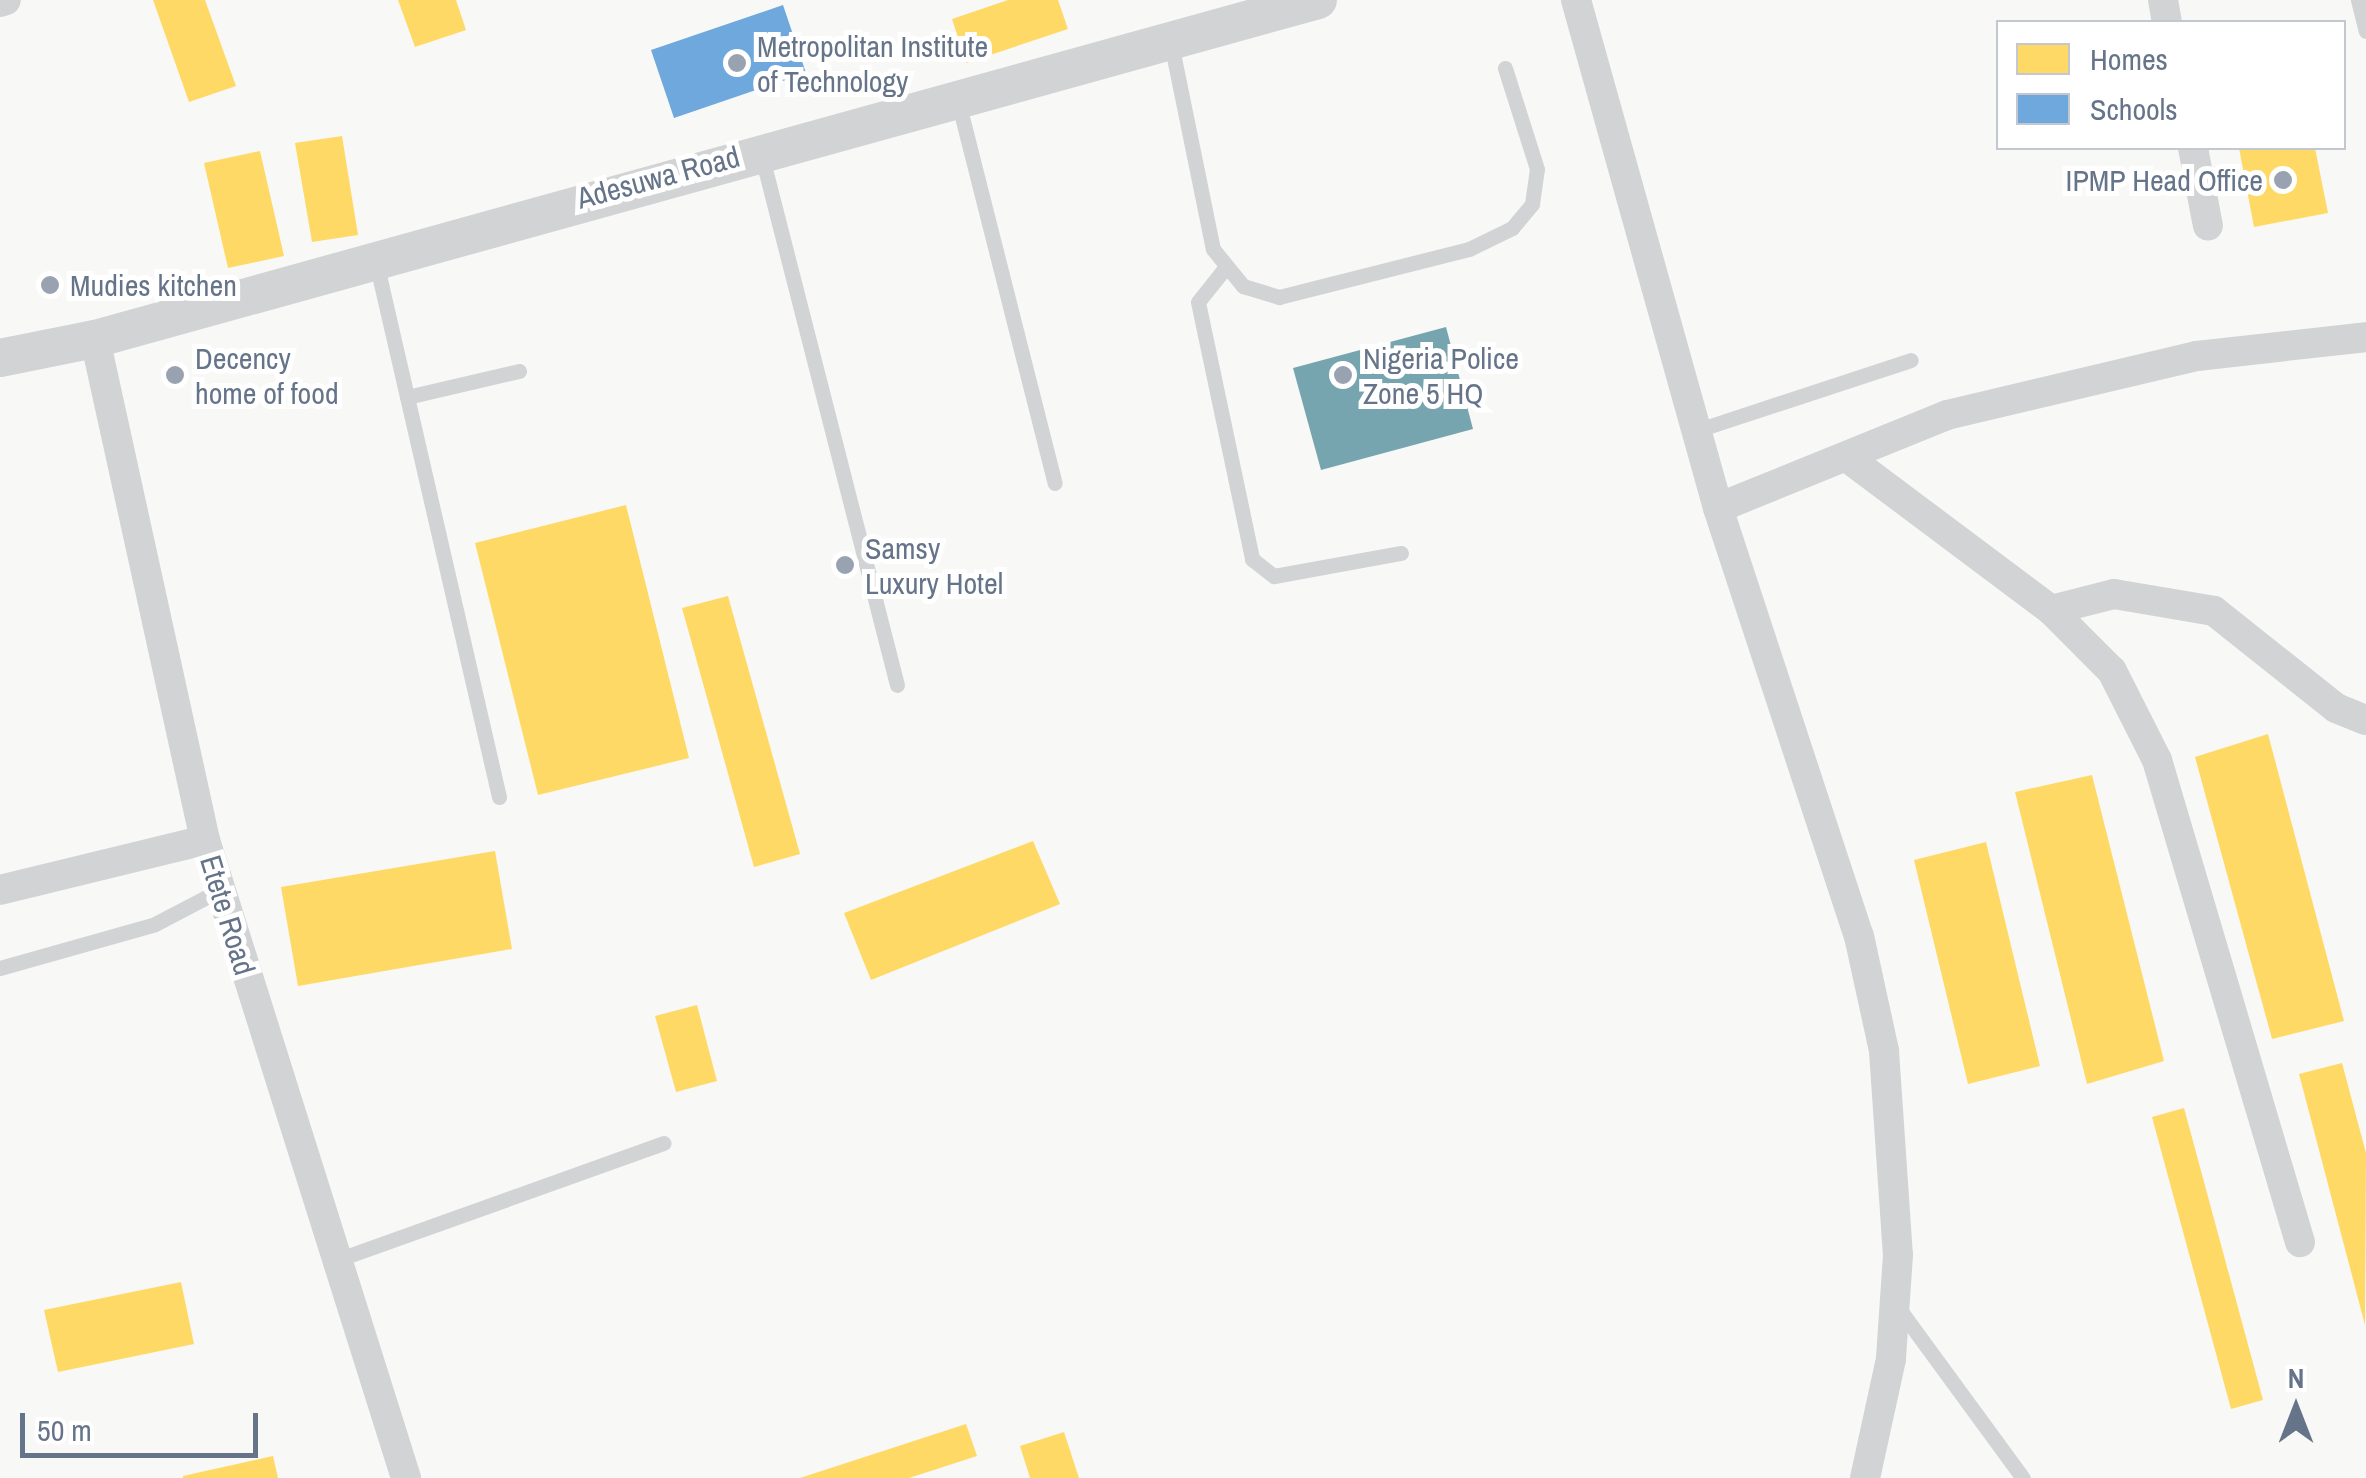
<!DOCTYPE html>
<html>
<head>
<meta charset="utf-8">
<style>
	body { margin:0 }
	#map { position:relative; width:2366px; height:1478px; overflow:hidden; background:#f8f8f7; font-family:"Archivo Narrow",sans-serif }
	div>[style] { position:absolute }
	.homes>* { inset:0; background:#ffd966 }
	.schools>* { inset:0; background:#6fa8dc }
	.public>* { inset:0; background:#76a5af }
	.service>* { height:15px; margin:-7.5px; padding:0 7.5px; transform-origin:7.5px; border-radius:7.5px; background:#d2d3d4 }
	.minor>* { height:30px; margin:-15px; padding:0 15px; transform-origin:15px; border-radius:15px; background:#d2d3d4 }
	.tertiary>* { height:38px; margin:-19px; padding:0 19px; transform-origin:19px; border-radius:19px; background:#d2d3d4 }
	.dots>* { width:28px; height:28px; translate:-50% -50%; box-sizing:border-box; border:5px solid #fff; border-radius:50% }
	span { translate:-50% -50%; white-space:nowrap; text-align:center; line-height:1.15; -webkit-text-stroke:10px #fff; paint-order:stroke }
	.poi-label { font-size:30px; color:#667489 }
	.left { translate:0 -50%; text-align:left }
	.right { translate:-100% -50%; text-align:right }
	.street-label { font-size:30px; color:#667489 }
	.legend { position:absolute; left:1996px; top:20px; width:350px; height:130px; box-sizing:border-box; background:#fff; border:2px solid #c2c7d0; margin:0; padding:12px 18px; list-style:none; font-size:30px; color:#667489 }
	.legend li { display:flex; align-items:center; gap:20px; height:50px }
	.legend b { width:50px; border:2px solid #c2c7d0 }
	.north { position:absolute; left:2246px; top:1358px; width:100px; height:100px; -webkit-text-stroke:8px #fff; paint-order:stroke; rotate:0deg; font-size:28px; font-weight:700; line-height:40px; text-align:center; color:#667489 }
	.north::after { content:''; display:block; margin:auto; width:35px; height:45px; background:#667489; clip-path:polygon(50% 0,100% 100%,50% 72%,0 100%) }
	.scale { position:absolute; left:20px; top:1413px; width:238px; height:45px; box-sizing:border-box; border:5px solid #667489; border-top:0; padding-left:12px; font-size:30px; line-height:35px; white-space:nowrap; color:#667489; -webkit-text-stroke:8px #fff; paint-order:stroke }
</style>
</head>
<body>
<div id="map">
	<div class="homes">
		<div style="clip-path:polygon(153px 0,205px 0,236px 86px,189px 102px)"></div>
		<div style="clip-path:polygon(398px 0,456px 0,466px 30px,415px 47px)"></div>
		<div style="clip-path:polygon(1008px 0,1058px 0,1068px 29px,966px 63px,952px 19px)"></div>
		<div style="clip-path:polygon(342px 136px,358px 235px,312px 242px,295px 143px)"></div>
		<div style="clip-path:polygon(2239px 148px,2315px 148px,2328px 213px,2254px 227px)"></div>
		<div style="clip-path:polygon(260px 151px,284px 256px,228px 268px,204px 163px)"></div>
		<div style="clip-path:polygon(626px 505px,689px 758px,538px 795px,475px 543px)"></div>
		<div style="clip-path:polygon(728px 596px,800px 854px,754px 867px,682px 608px)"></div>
		<div style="clip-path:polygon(2268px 734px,2344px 1021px,2272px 1039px,2195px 757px)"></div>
		<div style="clip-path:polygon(2092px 775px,2164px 1061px,2087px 1084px,2015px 792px)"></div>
		<div style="clip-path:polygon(1033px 841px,1060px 904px,871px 980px,844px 913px)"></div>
		<div style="clip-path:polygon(1986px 842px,2040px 1066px,1968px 1084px,1914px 860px)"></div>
		<div style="clip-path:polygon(495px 851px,512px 949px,298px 986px,281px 887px)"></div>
		<div style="clip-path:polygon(697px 1005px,717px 1081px,676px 1092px,655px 1016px)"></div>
		<div style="clip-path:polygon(2342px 1063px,2366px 1153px,2365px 1325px,2299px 1074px)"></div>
		<div style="clip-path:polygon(2184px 1108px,2263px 1400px,2231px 1409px,2152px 1117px)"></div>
		<div style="clip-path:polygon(181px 1282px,194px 1344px,58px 1372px,44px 1310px)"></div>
		<div style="clip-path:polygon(966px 1424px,977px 1456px,909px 1478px,800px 1478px)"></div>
		<div style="clip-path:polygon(1064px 1432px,1079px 1478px,1030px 1478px,1020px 1446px)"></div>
		<div style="clip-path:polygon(273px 1456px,278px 1478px,183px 1478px,183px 1476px)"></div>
	</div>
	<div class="schools">
		<div style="clip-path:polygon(783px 5px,806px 73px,674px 118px,651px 50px)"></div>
	</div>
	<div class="public">
		<div style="clip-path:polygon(1446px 327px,1473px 429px,1321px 470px,1293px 368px)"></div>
	</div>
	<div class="service">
		<div style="left:2358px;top:0;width:32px;rotate:76deg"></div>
		<div style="left:1171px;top:43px;width:210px;rotate:78.5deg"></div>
		<div style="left:1213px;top:249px;width:48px;rotate:51deg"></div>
		<div style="left:1243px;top:286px;width:38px;rotate:17deg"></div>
		<div style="left:1279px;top:297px;width:196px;rotate:-14.2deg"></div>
		<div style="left:1469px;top:249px;width:48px;rotate:-26deg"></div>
		<div style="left:1512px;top:228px;width:31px;rotate:-50deg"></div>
		<div style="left:1532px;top:204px;width:35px;rotate:-82deg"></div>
		<div style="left:1537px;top:169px;width:106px;rotate:-107.6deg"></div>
		<div style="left:958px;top:101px;width:394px;rotate:75.8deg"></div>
		<div style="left:761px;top:153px;width:549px;rotate:75.66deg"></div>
		<div style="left:376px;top:262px;width:549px;rotate:77.05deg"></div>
		<div style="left:1225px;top:268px;width:43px;rotate:128.5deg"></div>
		<div style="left:1198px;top:302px;width:263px;rotate:78.1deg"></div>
		<div style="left:1252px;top:559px;width:28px;rotate:38deg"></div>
		<div style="left:1274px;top:576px;width:129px;rotate:-10.3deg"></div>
		<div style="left:407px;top:397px;width:115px;rotate:-13.1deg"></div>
		<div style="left:1695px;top:431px;width:227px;rotate:-18.2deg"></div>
		<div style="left:0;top:968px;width:161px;rotate:-15.8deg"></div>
		<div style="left:155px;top:924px;width:73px;rotate:-27.6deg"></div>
		<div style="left:334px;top:1261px;width:350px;rotate:-19.7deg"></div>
		<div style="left:1897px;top:1306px;width:213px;rotate:53.8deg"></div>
	</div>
	<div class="minor">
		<div style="left:1576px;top:0;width:527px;rotate:74.38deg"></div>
		<div style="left:1718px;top:508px;width:451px;rotate:71.8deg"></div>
		<div style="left:1859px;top:936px;width:118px;rotate:77.7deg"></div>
		<div style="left:1884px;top:1051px;width:204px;rotate:86.1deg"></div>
		<div style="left:1898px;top:1255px;width:104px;rotate:93.9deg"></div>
		<div style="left:1891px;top:1359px;width:122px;rotate:102.3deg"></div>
		<div style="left:2163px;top:0;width:22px;rotate:80deg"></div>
		<div style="left:0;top:2px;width:6px;rotate:-18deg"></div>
		<div style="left:2193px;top:148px;width:79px;rotate:79.1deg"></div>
		<div style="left:95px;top:339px;width:513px;rotate:77.62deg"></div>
		<div style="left:205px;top:840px;width:669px;rotate:72.51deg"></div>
		<div style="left:1848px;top:458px;width:254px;rotate:36.8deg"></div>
		<div style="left:2051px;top:610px;width:86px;rotate:45deg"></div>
		<div style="left:2112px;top:671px;width:100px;rotate:63.2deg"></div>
		<div style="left:2157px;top:760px;width:503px;rotate:73.48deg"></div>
		<div style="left:1718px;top:508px;width:247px;rotate:-22.1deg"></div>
		<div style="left:1947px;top:415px;width:257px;rotate:-13.3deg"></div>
		<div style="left:2197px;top:356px;width:170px;rotate:-6.4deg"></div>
		<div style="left:2051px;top:610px;width:65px;rotate:-14.3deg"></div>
		<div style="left:2114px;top:594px;width:101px;rotate:9.6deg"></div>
		<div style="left:2214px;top:611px;width:156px;rotate:38.5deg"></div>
		<div style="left:2336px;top:708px;width:32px;rotate:22deg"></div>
		<div style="left:0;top:890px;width:211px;rotate:-13.7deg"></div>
	</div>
	<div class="tertiary">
		<div style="left:0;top:358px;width:97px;rotate:-11.3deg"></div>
		<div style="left:95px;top:339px;width:1269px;rotate:-15.49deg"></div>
	</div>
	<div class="dots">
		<div style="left:737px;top:63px;background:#99a2b0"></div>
		<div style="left:2283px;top:180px;background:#99a2b0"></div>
		<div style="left:50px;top:285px;background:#99a2b0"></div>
		<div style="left:175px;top:375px;background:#99a2b0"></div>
		<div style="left:1343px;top:375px;background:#99a2b0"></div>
		<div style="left:845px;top:565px;background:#99a2b0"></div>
	</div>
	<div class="poi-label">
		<span class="left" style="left:757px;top:63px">Metropolitan Institute<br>of Technology</span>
		<span class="right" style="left:2263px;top:180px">IPMP Head Office</span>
		<span class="left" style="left:70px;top:285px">Mudies kitchen</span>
		<span class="left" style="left:195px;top:375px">Decency<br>home of food</span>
		<span class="left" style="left:1363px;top:375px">Nigeria Police<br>Zone 5 HQ</span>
		<span class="left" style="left:865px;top:565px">Samsy<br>Luxury Hotel</span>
	</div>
	<div class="street-label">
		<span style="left:658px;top:177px;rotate:-15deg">Adesuwa Road</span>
		<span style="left:228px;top:915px;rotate:73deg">Etete Road</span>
	</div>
	<ul class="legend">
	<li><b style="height:28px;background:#ffd966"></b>Homes</li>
	<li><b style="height:28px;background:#6fa8dc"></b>Schools</li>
	</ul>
	<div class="north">N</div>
	<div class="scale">50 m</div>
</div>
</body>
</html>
